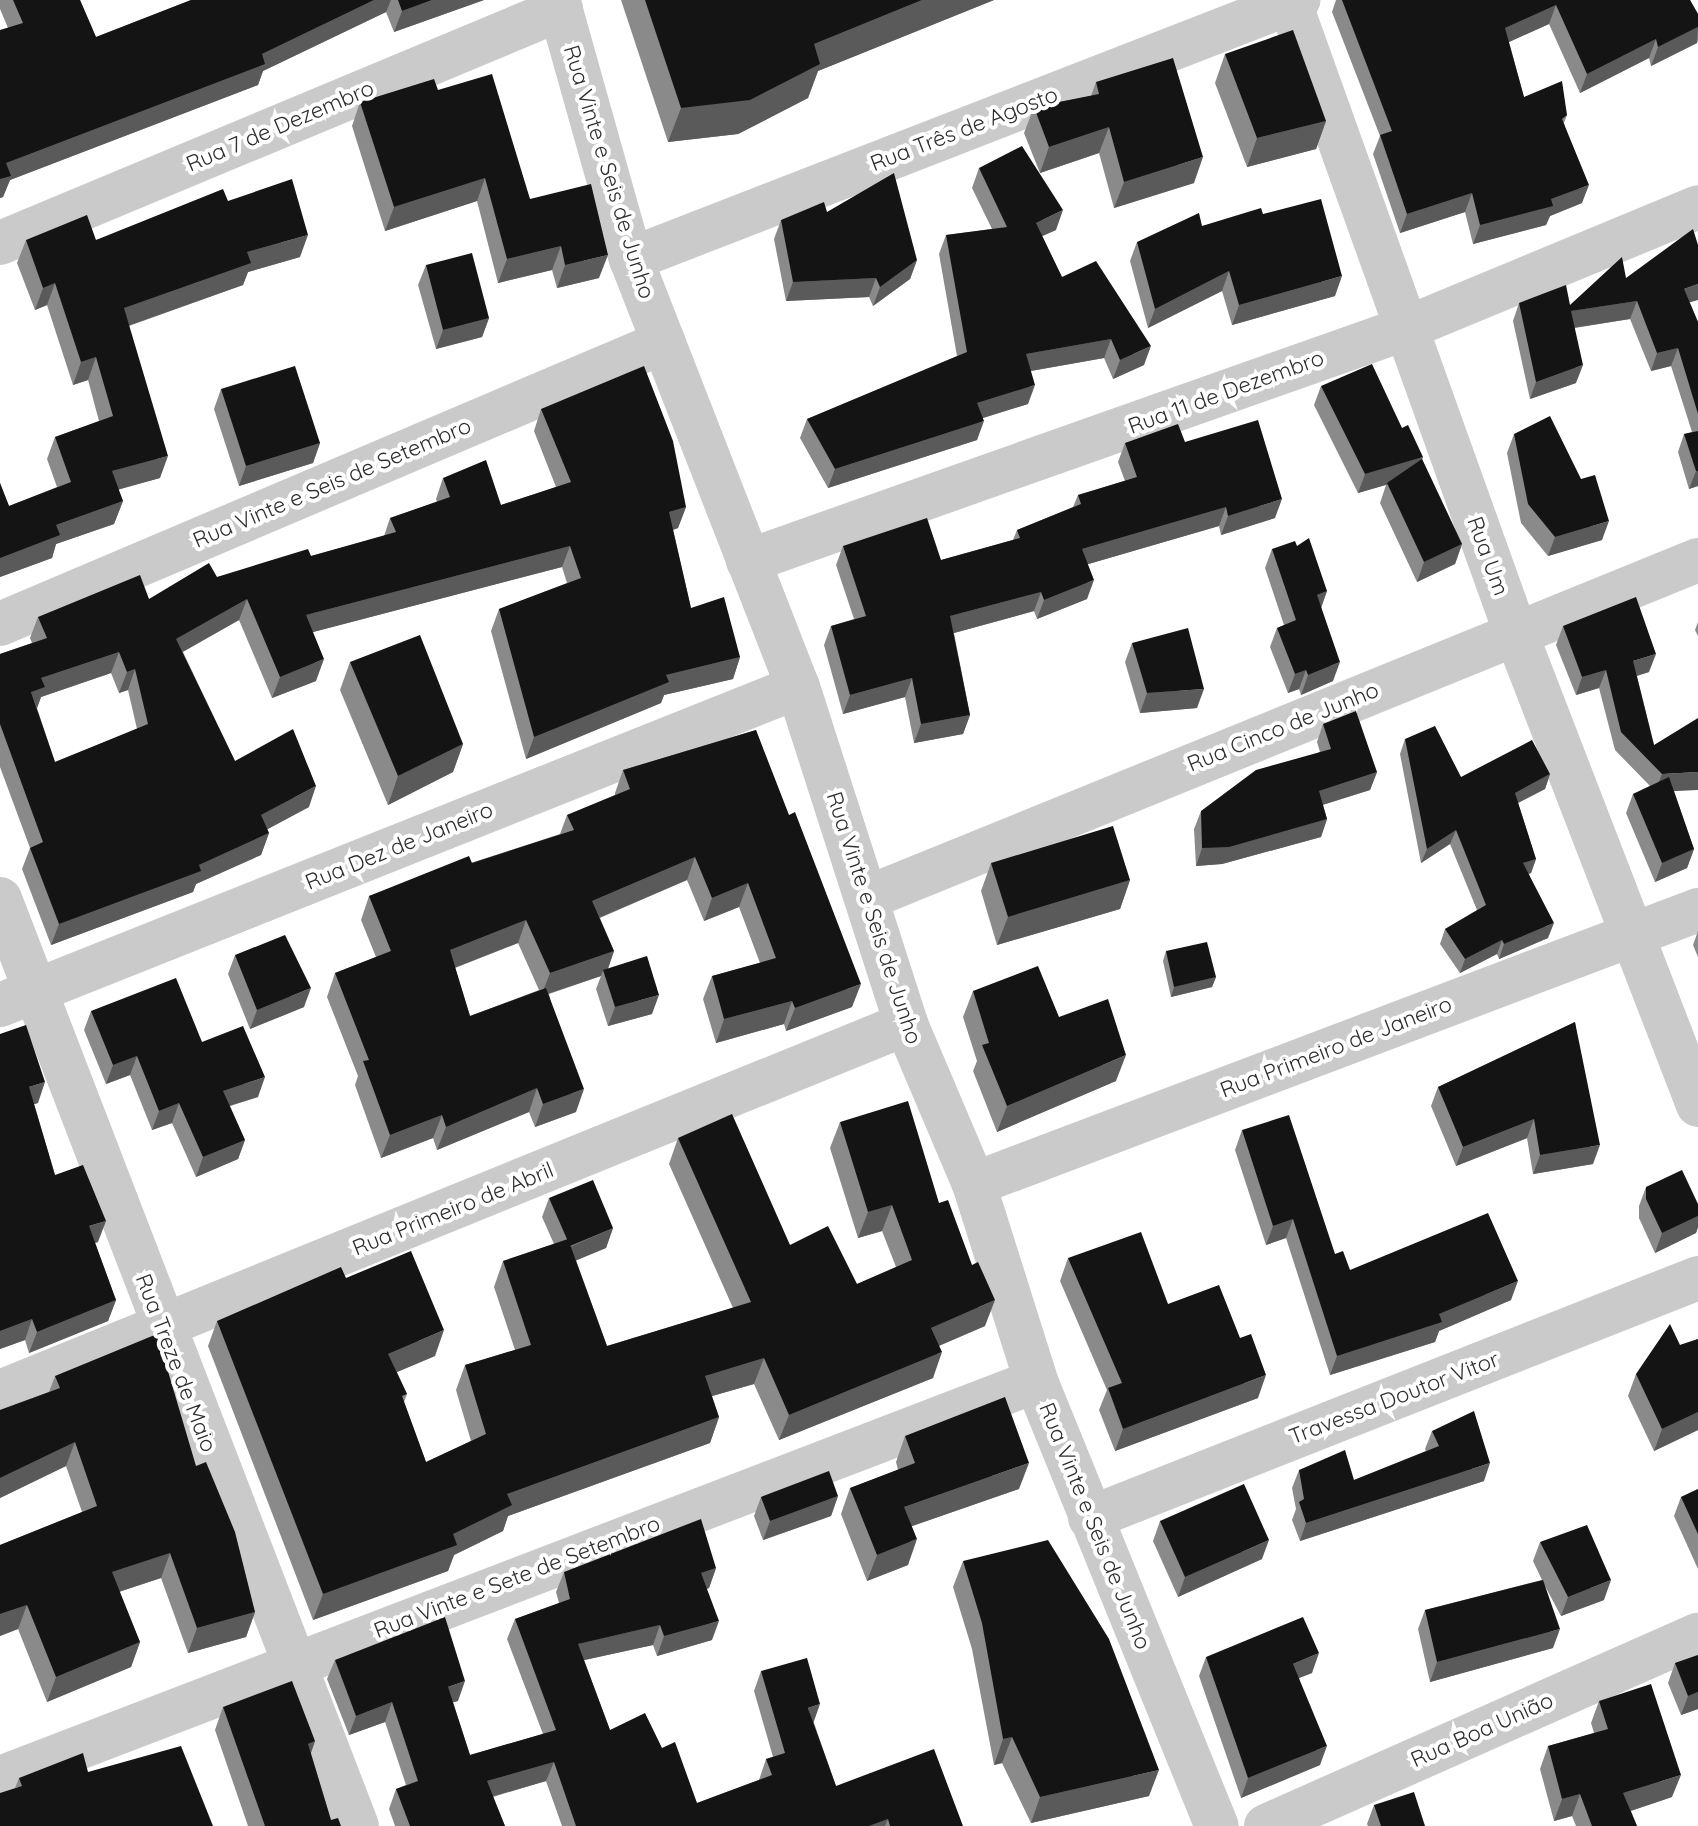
<!DOCTYPE html>
<html>
<head>
<meta charset="utf-8">
<style>
	body { margin:0 }
	#map { position:relative; width:1698px; height:1826px; overflow:hidden; background:#fff; font-family:Quicksand,sans-serif }
	div>[style] { position:absolute }
	.minor>* { height:44px; margin:-22px; padding:0 22px; transform-origin:22px; border-radius:22px; background:#cacaca }
	.wall>* { inset:0; background:#8a8a8a }
	.shaded-wall>* { inset:0; background:#5a5a5a }
	.building>* { inset:0; background:#141414 }
	span { translate:-50% -50%; white-space:nowrap; text-align:center; line-height:1.15; -webkit-text-stroke:8px #fff; paint-order:stroke }
	.street-label { font-size:22px; color:#2d2d2d }
</style>
</head>
<body>
<div id="map">
	<div class="minor">
		<div style="left:558px;top:0;width:269px;rotate:74.3deg"></div>
		<div style="left:631px;top:259px;width:459px;rotate:68.7deg"></div>
		<div style="left:798px;top:687px;width:354px;rotate:72.2deg"></div>
		<div style="left:906px;top:1024px;width:174px;rotate:67deg"></div>
		<div style="left:974px;top:1184px;width:207px;rotate:72.5deg"></div>
		<div style="left:1036px;top:1381px;width:480px;rotate:67.9deg"></div>
		<div style="left:1290px;top:3px;width:667px;rotate:70.29deg"></div>
		<div style="left:1515px;top:631px;width:508px;rotate:68.89deg"></div>
		<div style="left:0;top:243px;width:608px;rotate:-22.64deg"></div>
		<div style="left:631px;top:259px;width:716px;rotate:-21.22deg"></div>
		<div style="left:748px;top:561px;width:696px;rotate:-19.48deg"></div>
		<div style="left:1404px;top:329px;width:318px;rotate:-22.5deg"></div>
		<div style="left:0;top:624px;width:721px;rotate:-23.01deg"></div>
		<div style="left:869px;top:897px;width:895px;rotate:-22.12deg"></div>
		<div style="left:0;top:899px;width:993px;rotate:68.94deg"></div>
		<div style="left:0;top:1005px;width:859px;rotate:-21.73deg"></div>
		<div style="left:974px;top:1184px;width:774px;rotate:-20.73deg"></div>
		<div style="left:0;top:1392px;width:978px;rotate:-22.11deg"></div>
		<div style="left:1090px;top:1518px;width:654px;rotate:-21.54deg"></div>
		<div style="left:0;top:1778px;width:1109px;rotate:-20.97deg"></div>
		<div style="left:1266px;top:1826px;width:472px;rotate:-23.9deg"></div>
	</div>
	<div class="wall">
		<div style="clip-path:polygon(0 0,80px 0,96px 37px,191px 0,484px 0,394px 32px,386px 12px,263px 71px,258px 85px,10px 180px,3px 197px,0 198px,0 31px,8px 28px,0 9px)"></div>
		<div style="clip-path:polygon(621px 0,994px 0,818px 71px,808px 98px,738px 134px,668px 142px)"></div>
		<div style="clip-path:polygon(1336px 0,1690px 0,1698px 14px,1698px 40px,1697px 43px,1651px 66px,1649px 58px,1580px 93px,1549px 24px,1509px 42px,1524px 97px,1567px 115px,1564px 123px,1582px 203px,1550px 216px,1546px 225px,1473px 244px,1465px 212px,1400px 233px,1373px 154px,1380px 136px,1332px 12px)"></div>
		<div style="clip-path:polygon(1225px 54px,1326px 121px,1316px 149px,1247px 167px,1215px 83px)"></div>
		<div style="clip-path:polygon(1096px 82px,1194px 183px,1114px 208px,1099px 153px,1040px 173px,1024px 133px,1034px 107px,1091px 96px)"></div>
		<div style="clip-path:polygon(438px 90px,530px 199px,599px 278px,557px 288px,552px 270px,498px 283px,477px 201px,385px 231px,352px 126px,360px 102px)"></div>
		<div style="clip-path:polygon(979px 168px,1056px 230px,1042px 236px,1062px 277px,1144px 365px,1113px 379px,1104px 358px,1031px 371px,1028px 404px,983px 418px,977px 440px,828px 488px,800px 438px,807px 419px,957px 356px,939px 254px,946px 235px,992px 229px,972px 188px)"></div>
		<div style="clip-path:polygon(228px 201px,300px 257px,248px 272px,243px 285px,129px 326px,160px 478px,118px 489px,123px 501px,114px 524px,56px 544px,52px 558px,0 577px,0 483px,9px 506px,57px 487px,47px 459px,55px 437px,99px 421px,88px 380px,73px 385px,47px 305px,35px 310px,17px 263px,26px 240px,96px 240px)"></div>
		<div style="clip-path:polygon(827px 212px,917px 260px,910px 279px,873px 306px,869px 297px,786px 301px,774px 239px,781px 220px)"></div>
		<div style="clip-path:polygon(1263px 214px,1335px 296px,1232px 325px,1222px 291px,1148px 328px,1130px 261px,1137px 242px,1202px 226px)"></div>
		<div style="clip-path:polygon(426px 265px,489px 318px,482px 337px,436px 349px,418px 285px)"></div>
		<div style="clip-path:polygon(1626px 278px,1690px 303px,1698px 322px,1698px 486px,1689px 489px,1678px 452px,1684px 434px,1692px 432px,1671px 366px,1651px 371px,1630px 319px,1575px 328px,1576px 383px,1530px 399px,1513px 321px,1519px 303px,1570px 305px)"></div>
		<div style="clip-path:polygon(1321px 386px,1402px 428px,1422px 459px,1462px 544px,1455px 564px,1417px 582px,1380px 503px,1386px 485px,1358px 493px,1314px 405px)"></div>
		<div style="clip-path:polygon(221px 389px,320px 443px,313px 463px,239px 486px,214px 409px)"></div>
		<div style="clip-path:polygon(evenodd,541px 409px,686px 507px,678px 528px,673px 530px,691px 608px,740px 657px,733px 679px,664px 695px,661px 703px,526px 759px,491px 631px,499px 609px,567px 583px,562px 567px,313px 632px,316px 681px,272px 698px,239px 620px,183px 652px,235px 761px,309px 807px,267px 829px,269px 833px,261px 855px,196px 884px,193px 892px,51px 945px,22px 869px,30px 848px,0 767px,0 654px,32px 643px,30px 638px,38px 617px,149px 599px,217px 577px,311px 556px,384px 536px,390px 518px,437px 502px,436px 499px,443px 478px,501px 505px,556px 487px,534px 431px,541px 409px,111px 673px,119px 693px,128px 690px,137px 729px,55px 762px,37px 708px,41px 697px,111px 673px)"></div>
		<div style="clip-path:polygon(1514px 434px,1602px 540px,1548px 556px,1521px 523px,1507px 453px)"></div>
		<div style="clip-path:polygon(1185px 442px,1275px 518px,1221px 535px,1219px 526px,1088px 564px,1087px 599px,1037px 619px,1034px 611px,954px 633px,970px 715px,963px 734px,914px 743px,905px 697px,843px 714px,824px 645px,831px 626px,854px 619px,836px 565px,843px 546px,941px 560px,1013px 540px,1017px 530px,1073px 507px,1078px 495px,1125px 481px,1118px 462px,1125px 443px)"></div>
		<div style="clip-path:polygon(1297px 546px,1327px 591px,1321px 607px,1333px 681px,1301px 695px,1299px 689px,1288px 693px,1270px 647px,1277px 628px,1284px 625px,1265px 568px,1272px 549px)"></div>
		<div style="clip-path:polygon(1698px 622px,1698px 636px,1695px 630px)"></div>
		<div style="clip-path:polygon(1563px 626px,1649px 672px,1637px 676px,1654px 745px,1674px 791px,1694px 849px,1687px 868px,1655px 882px,1626px 813px,1633px 794px,1650px 786px,1615px 750px,1599px 688px,1576px 695px,1556px 645px)"></div>
		<div style="clip-path:polygon(1132px 643px,1197px 708px,1140px 713px,1125px 662px)"></div>
		<div style="clip-path:polygon(350px 662px,463px 744px,453px 772px,388px 805px,340px 690px)"></div>
		<div style="clip-path:polygon(1323px 724px,1377px 772px,1370px 790px,1323px 805px,1327px 819px,1321px 837px,1222px 864px,1196px 866px,1194px 829px,1201px 811px,1320px 752px,1317px 742px)"></div>
		<div style="clip-path:polygon(evenodd,756px 730px,852px 1007px,786px 1031px,784px 1024px,716px 1043px,703px 999px,712px 976px,760px 963px,739px 907px,704px 921px,687px 880px,600px 918px,614px 951px,608px 969px,652px 1014px,608px 1026px,596px 989px,601px 976px,549px 994px,576px 1112px,535px 1127px,529px 1112px,437px 1150px,433px 1138px,381px 1158px,355px 1085px,358px 1076px,327px 997px,335px 973px,376px 957px,361px 920px,369px 896px,560px 834px,567px 815px,615px 795px,615px 793px,623px 770px,756px 730px,518px 943px,539px 990px,470px 1016px,455px 968px,518px 943px)"></div>
		<div style="clip-path:polygon(1405px 739px,1461px 777px,1550px 774px,1545px 789px,1518px 803px,1536px 859px,1531px 873px,1529px 874px,1548px 938px,1499px 959px,1497px 954px,1460px 973px,1440px 944px,1445px 929px,1477px 910px,1450px 844px,1421px 863px,1400px 754px)"></div>
		<div style="clip-path:polygon(991px 863px,1130px 880px,1120px 909px,997px 945px,981px 891px)"></div>
		<div style="clip-path:polygon(1698px 931px,1698px 957px,1693px 945px)"></div>
		<div style="clip-path:polygon(1166px 951px,1216px 977px,1212px 987px,1171px 997px,1163px 961px)"></div>
		<div style="clip-path:polygon(235px 955px,304px 1007px,250px 1029px,228px 974px)"></div>
		<div style="clip-path:polygon(973px 991px,1059px 1017px,1116px 1081px,997px 1132px,973px 1071px,977px 1061px,963px 1017px)"></div>
		<div style="clip-path:polygon(91px 1011px,202px 1042px,258px 1097px,230px 1106px,245px 1140px,238px 1159px,196px 1177px,172px 1123px,152px 1130px,130px 1075px,106px 1084px,84px 1030px)"></div>
		<div style="clip-path:polygon(1575px 1022px,1593px 1164px,1533px 1174px,1527px 1138px,1456px 1166px,1431px 1106px,1438px 1087px)"></div>
		<div style="clip-path:polygon(0 1034px,38px 1103px,34px 1104px,55px 1175px,98px 1242px,95px 1243px,116px 1300px,108px 1321px,29px 1353px,25px 1340px,0 1349px)"></div>
		<div style="clip-path:polygon(840px 1122px,939px 1203px,985px 1326px,939px 1346px,933px 1378px,779px 1440px,754px 1384px,712px 1396px,719px 1417px,710px 1443px,508px 1516px,503px 1531px,454px 1555px,448px 1571px,313px 1620px,208px 1346px,217px 1321px,346px 1278px,435px 1356px,397px 1372px,407px 1394px,404px 1402px,426px 1462px,471px 1441px,456px 1390px,465px 1365px,515px 1350px,494px 1287px,503px 1261px,554px 1244px,542px 1217px,549px 1198px,613px 1228px,606px 1248px,576px 1260px,607px 1346px,733px 1308px,669px 1164px,678px 1138px,790px 1245px,857px 1284px,896px 1267px,882px 1231px,858px 1238px,830px 1148px)"></div>
		<div style="clip-path:polygon(1242px 1130px,1335px 1254px,1350px 1270px,1511px 1300px,1439px 1331px,1435px 1342px,1330px 1375px,1286px 1238px,1266px 1245px,1235px 1150px)"></div>
		<div style="clip-path:polygon(1646px 1187px,1698px 1204px,1698px 1227px,1696px 1233px,1655px 1253px,1639px 1218px,1639px 1206px)"></div>
		<div style="clip-path:polygon(1068px 1258px,1168px 1304px,1258px 1398px,1115px 1451px,1099px 1410px,1107px 1390px,1060px 1281px)"></div>
		<div style="clip-path:polygon(1698px 1339px,1698px 1430px,1654px 1451px,1628px 1396px,1636px 1374px,1680px 1345px)"></div>
		<div style="clip-path:polygon(55px 1376px,196px 1466px,255px 1612px,246px 1637px,188px 1653px,161px 1578px,119px 1592px,140px 1642px,131px 1667px,47px 1702px,18px 1629px,0 1636px,0 1545px,82px 1512px,66px 1466px,0 1498px,0 1410px,49px 1392px)"></div>
		<div style="clip-path:polygon(1432px 1431px,1484px 1481px,1300px 1541px,1292px 1520px,1296px 1509px,1292px 1488px,1299px 1470px,1354px 1480px,1426px 1451px,1425px 1449px)"></div>
		<div style="clip-path:polygon(905px 1436px,1019px 1489px,912px 1526px,908px 1565px,867px 1581px,841px 1514px,850px 1488px,898px 1470px,896px 1462px)"></div>
		<div style="clip-path:polygon(1698px 1489px,1698px 1569px,1674px 1516px,1681px 1497px)"></div>
		<div style="clip-path:polygon(838px 1496px,831px 1516px,763px 1540px,754px 1516px,761px 1497px)"></div>
		<div style="clip-path:polygon(1160px 1521px,1262px 1559px,1178px 1597px,1153px 1541px)"></div>
		<div style="clip-path:polygon(1540px 1542px,1604px 1600px,1561px 1616px,1545px 1586px,1553px 1648px,1430px 1682px,1418px 1629px,1425px 1610px,1542px 1580px,1533px 1561px)"></div>
		<div style="clip-path:polygon(963px 1561px,1149px 1796px,1031px 1823px,1002px 1763px,994px 1765px,972px 1649px,953px 1587px)"></div>
		<div style="clip-path:polygon(716px 1568px,709px 1588px,707px 1589px,712px 1640px,657px 1656px,653px 1645px,584px 1660px,610px 1730px,662px 1748px,697px 1803px,759px 1780px,766px 1759px,773px 1757px,754px 1691px,761px 1671px,814px 1723px,836px 1786px,963px 1826px,562px 1826px,546px 1781px,493px 1797px,505px 1826px,395px 1826px,389px 1809px,396px 1789px,406px 1785px,385px 1722px,349px 1735px,327px 1679px,335px 1660px,458px 1701px,453px 1702px,470px 1755px,543px 1734px,507px 1639px,515px 1619px,559px 1603px,556px 1592px,564px 1572px)"></div>
		<div style="clip-path:polygon(1698px 1655px,1698px 1709px,1681px 1715px,1668px 1683px,1675px 1663px)"></div>
		<div style="clip-path:polygon(1206px 1657px,1312px 1673px,1299px 1678px,1320px 1765px,1241px 1798px,1199px 1676px)"></div>
		<div style="clip-path:polygon(1599px 1701px,1672px 1797px,1631px 1811px,1637px 1826px,1576px 1826px,1572px 1816px,1554px 1821px,1540px 1769px,1548px 1746px,1594px 1733px,1591px 1723px)"></div>
		<div style="clip-path:polygon(223px 1707px,315px 1741px,311px 1753px,331px 1820px,341px 1826px,248px 1826px,215px 1730px)"></div>
		<div style="clip-path:polygon(88px 1772px,15px 1788px,19px 1778px)"></div>
		<div style="clip-path:polygon(1374px 1805px,1425px 1826px,1368px 1826px,1367px 1824px)"></div>
	</div>
	<div class="shaded-wall">
		<div style="clip-path:polygon(374px 0,391px 0,386px 12px,263px 71px,258px 85px,10px 180px,3px 197px,0 198px,0 179px,6px 163px,262px 54px)"></div>
		<div style="clip-path:polygon(432px 0,484px 0,394px 32px,402px 11px)"></div>
		<div style="clip-path:polygon(922px 0,994px 0,818px 71px,808px 98px,738px 134px,668px 142px,681px 108px,814px 44px)"></div>
		<div style="clip-path:polygon(1556px 5px,1549px 24px,1498px 47px,1505px 28px)"></div>
		<div style="clip-path:polygon(1698px 27px,1697px 43px,1651px 66px,1658px 47px)"></div>
		<div style="clip-path:polygon(1656px 39px,1649px 58px,1580px 93px,1587px 74px)"></div>
		<div style="clip-path:polygon(1326px 121px,1316px 149px,1247px 167px,1257px 138px)"></div>
		<div style="clip-path:polygon(1109px 127px,1099px 153px,1040px 173px,1049px 147px)"></div>
		<div style="clip-path:polygon(1203px 157px,1194px 183px,1114px 208px,1124px 182px)"></div>
		<div style="clip-path:polygon(485px 178px,477px 201px,385px 231px,394px 207px)"></div>
		<div style="clip-path:polygon(1589px 185px,1582px 203px,1550px 216px,1546px 225px,1473px 244px,1480px 225px)"></div>
		<div style="clip-path:polygon(1472px 193px,1465px 212px,1400px 233px,1407px 214px)"></div>
		<div style="clip-path:polygon(1063px 210px,1056px 230px,1029px 242px,1036px 223px)"></div>
		<div style="clip-path:polygon(308px 235px,300px 257px,248px 272px,243px 285px,116px 330px,124px 308px,247px 252px)"></div>
		<div style="clip-path:polygon(561px 246px,552px 270px,498px 283px,507px 259px)"></div>
		<div style="clip-path:polygon(608px 255px,599px 278px,557px 288px,565px 265px)"></div>
		<div style="clip-path:polygon(917px 260px,910px 279px,873px 306px,880px 287px)"></div>
		<div style="clip-path:polygon(1229px 271px,1222px 291px,1148px 328px,1155px 309px)"></div>
		<div style="clip-path:polygon(1342px 276px,1335px 296px,1232px 325px,1239px 305px)"></div>
		<div style="clip-path:polygon(876px 278px,869px 297px,786px 301px,793px 282px)"></div>
		<div style="clip-path:polygon(55px 283px,47px 305px,35px 310px,43px 288px)"></div>
		<div style="clip-path:polygon(1698px 284px,1698px 300px,1677px 306px,1684px 289px)"></div>
		<div style="clip-path:polygon(1637px 301px,1630px 319px,1565px 329px,1571px 311px)"></div>
		<div style="clip-path:polygon(489px 318px,482px 337px,436px 349px,443px 330px)"></div>
		<div style="clip-path:polygon(1111px 339px,1104px 358px,1019px 373px,1026px 354px)"></div>
		<div style="clip-path:polygon(1151px 346px,1144px 365px,1113px 379px,1120px 360px)"></div>
		<div style="clip-path:polygon(1678px 348px,1671px 366px,1651px 371px,1657px 353px)"></div>
		<div style="clip-path:polygon(96px 357px,88px 380px,73px 385px,81px 362px)"></div>
		<div style="clip-path:polygon(1583px 365px,1576px 383px,1530px 399px,1536px 382px)"></div>
		<div style="clip-path:polygon(1035px 385px,1028px 404px,970px 422px,977px 403px)"></div>
		<div style="clip-path:polygon(984px 421px,977px 440px,828px 488px,835px 469px)"></div>
		<div style="clip-path:polygon(320px 443px,313px 463px,239px 486px,246px 466px)"></div>
		<div style="clip-path:polygon(168px 456px,160px 478px,103px 494px,112px 471px)"></div>
		<div style="clip-path:polygon(1423px 457px,1416px 476px,1358px 493px,1365px 474px)"></div>
		<div style="clip-path:polygon(1696px 471px,1698px 471px,1698px 486px,1689px 489px)"></div>
		<div style="clip-path:polygon(1282px 499px,1275px 518px,1221px 535px,1228px 516px)"></div>
		<div style="clip-path:polygon(123px 501px,114px 524px,56px 544px,52px 558px,0 577px,0 558px,56px 525px)"></div>
		<div style="clip-path:polygon(686px 507px,678px 528px,661px 534px,669px 512px)"></div>
		<div style="clip-path:polygon(1226px 507px,1219px 526px,1075px 568px,1082px 549px)"></div>
		<div style="clip-path:polygon(1609px 521px,1602px 540px,1548px 556px,1555px 537px)"></div>
		<div style="clip-path:polygon(1462px 544px,1455px 564px,1417px 582px,1424px 562px)"></div>
		<div style="clip-path:polygon(570px 546px,562px 567px,298px 636px,306px 615px)"></div>
		<div style="clip-path:polygon(1094px 580px,1087px 599px,1037px 619px,1044px 600px)"></div>
		<div style="clip-path:polygon(1327px 591px,1320px 611px,1317px 595px)"></div>
		<div style="clip-path:polygon(1041px 592px,1034px 611px,943px 636px,950px 616px)"></div>
		<div style="clip-path:polygon(247px 599px,239px 620px,168px 660px,176px 639px)"></div>
		<div style="clip-path:polygon(119px 652px,111px 673px,41px 697px,37px 708px,31px 692px,41px 678px)"></div>
		<div style="clip-path:polygon(1656px 654px,1649px 672px,1626px 679px,1633px 661px)"></div>
		<div style="clip-path:polygon(740px 657px,733px 679px,664px 695px,661px 703px,526px 759px,534px 737px,666px 675px)"></div>
		<div style="clip-path:polygon(324px 659px,316px 681px,272px 698px,280px 677px)"></div>
		<div style="clip-path:polygon(1340px 662px,1333px 681px,1301px 695px,1308px 675px)"></div>
		<div style="clip-path:polygon(135px 669px,128px 690px,119px 693px,127px 672px)"></div>
		<div style="clip-path:polygon(1306px 670px,1299px 689px,1288px 693px,1295px 674px)"></div>
		<div style="clip-path:polygon(1606px 670px,1599px 688px,1576px 695px,1582px 677px)"></div>
		<div style="clip-path:polygon(912px 678px,905px 697px,843px 714px,850px 695px)"></div>
		<div style="clip-path:polygon(1204px 689px,1197px 708px,1140px 713px,1147px 693px)"></div>
		<div style="clip-path:polygon(970px 715px,963px 734px,914px 743px,921px 724px)"></div>
		<div style="clip-path:polygon(463px 744px,453px 772px,388px 805px,398px 776px)"></div>
		<div style="clip-path:polygon(1377px 772px,1370px 790px,1312px 808px,1319px 791px)"></div>
		<div style="clip-path:polygon(1698px 772px,1698px 790px,1655px 792px,1662px 774px)"></div>
		<div style="clip-path:polygon(1550px 774px,1545px 789px,1510px 807px,1515px 793px)"></div>
		<div style="clip-path:polygon(316px 786px,309px 807px,253px 837px,261px 815px)"></div>
		<div style="clip-path:polygon(1327px 819px,1321px 837px,1222px 864px,1196px 866px,1202px 848px)"></div>
		<div style="clip-path:polygon(1456px 830px,1450px 844px,1421px 863px,1427px 849px)"></div>
		<div style="clip-path:polygon(269px 833px,261px 855px,196px 884px,193px 892px,51px 945px,59px 924px,199px 865px)"></div>
		<div style="clip-path:polygon(1694px 849px,1687px 868px,1655px 882px,1662px 863px)"></div>
		<div style="clip-path:polygon(695px 857px,687px 880px,584px 924px,592px 901px)"></div>
		<div style="clip-path:polygon(1536px 859px,1531px 873px,1518px 877px,1523px 863px)"></div>
		<div style="clip-path:polygon(1130px 880px,1120px 909px,997px 945px,1008px 917px)"></div>
		<div style="clip-path:polygon(748px 883px,739px 907px,704px 921px,712px 898px)"></div>
		<div style="clip-path:polygon(526px 920px,518px 943px,441px 973px,450px 950px)"></div>
		<div style="clip-path:polygon(1554px 923px,1548px 938px,1499px 959px,1504px 944px)"></div>
		<div style="clip-path:polygon(1502px 940px,1497px 954px,1460px 973px,1465px 959px)"></div>
		<div style="clip-path:polygon(614px 951px,606px 974px,603px 970px,601px 976px,541px 996px,550px 973px)"></div>
		<div style="clip-path:polygon(1216px 977px,1212px 987px,1171px 997px,1174px 987px)"></div>
		<div style="clip-path:polygon(861px 984px,852px 1007px,786px 1031px,795px 1008px)"></div>
		<div style="clip-path:polygon(311px 988px,304px 1007px,250px 1029px,257px 1010px)"></div>
		<div style="clip-path:polygon(659px 995px,652px 1014px,608px 1026px,615px 1007px)"></div>
		<div style="clip-path:polygon(792px 1001px,784px 1024px,716px 1043px,724px 1019px)"></div>
		<div style="clip-path:polygon(1126px 1055px,1116px 1081px,997px 1132px,1007px 1106px)"></div>
		<div style="clip-path:polygon(137px 1056px,130px 1075px,106px 1084px,113px 1065px)"></div>
		<div style="clip-path:polygon(265px 1077px,258px 1097px,216px 1110px,223px 1091px)"></div>
		<div style="clip-path:polygon(45px 1082px,38px 1103px,21px 1108px,29px 1087px)"></div>
		<div style="clip-path:polygon(537px 1088px,529px 1112px,437px 1150px,446px 1127px)"></div>
		<div style="clip-path:polygon(584px 1089px,576px 1112px,535px 1127px,543px 1104px)"></div>
		<div style="clip-path:polygon(179px 1103px,172px 1123px,152px 1130px,159px 1111px)"></div>
		<div style="clip-path:polygon(442px 1115px,433px 1138px,381px 1158px,390px 1135px)"></div>
		<div style="clip-path:polygon(1534px 1119px,1527px 1138px,1456px 1166px,1463px 1147px)"></div>
		<div style="clip-path:polygon(245px 1140px,238px 1159px,196px 1177px,203px 1157px)"></div>
		<div style="clip-path:polygon(1600px 1145px,1593px 1164px,1533px 1174px,1540px 1155px)"></div>
		<div style="clip-path:polygon(892px 1205px,882px 1231px,858px 1238px,868px 1212px)"></div>
		<div style="clip-path:polygon(1698px 1216px,1698px 1227px,1696px 1233px,1655px 1253px,1662px 1233px)"></div>
		<div style="clip-path:polygon(1293px 1219px,1286px 1238px,1266px 1245px,1273px 1226px)"></div>
		<div style="clip-path:polygon(106px 1221px,98px 1242px,81px 1247px,89px 1226px)"></div>
		<div style="clip-path:polygon(613px 1228px,606px 1248px,563px 1266px,570px 1247px)"></div>
		<div style="clip-path:polygon(1518px 1281px,1511px 1300px,1439px 1331px,1435px 1342px,1330px 1375px,1337px 1356px)"></div>
		<div style="clip-path:polygon(116px 1300px,108px 1321px,29px 1353px,37px 1332px)"></div>
		<div style="clip-path:polygon(995px 1300px,985px 1326px,922px 1353px,931px 1328px)"></div>
		<div style="clip-path:polygon(32px 1319px,25px 1340px,0 1349px,0 1331px)"></div>
		<div style="clip-path:polygon(444px 1330px,435px 1356px,378px 1380px,388px 1354px)"></div>
		<div style="clip-path:polygon(942px 1352px,933px 1378px,779px 1440px,789px 1415px)"></div>
		<div style="clip-path:polygon(764px 1358px,754px 1384px,695px 1401px,705px 1376px)"></div>
		<div style="clip-path:polygon(1266px 1375px,1258px 1398px,1115px 1451px,1123px 1429px)"></div>
		<div style="clip-path:polygon(1698px 1412px,1698px 1430px,1654px 1451px,1662px 1429px)"></div>
		<div style="clip-path:polygon(719px 1417px,710px 1443px,508px 1516px,503px 1531px,454px 1555px,448px 1571px,313px 1620px,323px 1594px,453px 1534px,507px 1494px)"></div>
		<div style="clip-path:polygon(75px 1442px,66px 1466px,0 1498px,0 1478px)"></div>
		<div style="clip-path:polygon(1029px 1463px,1019px 1489px,895px 1532px,904px 1507px)"></div>
		<div style="clip-path:polygon(1490px 1463px,1484px 1481px,1300px 1541px,1306px 1523px)"></div>
		<div style="clip-path:polygon(838px 1496px,831px 1516px,763px 1540px,770px 1521px)"></div>
		<div style="clip-path:polygon(917px 1539px,908px 1565px,867px 1581px,877px 1555px)"></div>
		<div style="clip-path:polygon(1269px 1540px,1262px 1559px,1178px 1597px,1185px 1577px)"></div>
		<div style="clip-path:polygon(170px 1553px,161px 1578px,103px 1597px,112px 1572px)"></div>
		<div style="clip-path:polygon(716px 1568px,709px 1588px,694px 1593px,701px 1573px)"></div>
		<div style="clip-path:polygon(1611px 1580px,1604px 1600px,1561px 1616px,1568px 1597px)"></div>
		<div style="clip-path:polygon(27px 1605px,18px 1629px,0 1636px,0 1614px)"></div>
		<div style="clip-path:polygon(255px 1612px,246px 1637px,188px 1653px,197px 1628px)"></div>
		<div style="clip-path:polygon(719px 1621px,712px 1640px,657px 1656px,664px 1636px)"></div>
		<div style="clip-path:polygon(660px 1625px,653px 1645px,571px 1663px,578px 1644px)"></div>
		<div style="clip-path:polygon(1560px 1629px,1553px 1648px,1430px 1682px,1437px 1662px)"></div>
		<div style="clip-path:polygon(140px 1642px,131px 1667px,47px 1702px,56px 1677px)"></div>
		<div style="clip-path:polygon(1319px 1653px,1312px 1673px,1286px 1683px,1293px 1664px)"></div>
		<div style="clip-path:polygon(465px 1681px,458px 1701px,440px 1706px,448px 1687px)"></div>
		<div style="clip-path:polygon(1698px 1692px,1698px 1709px,1681px 1715px,1688px 1696px)"></div>
		<div style="clip-path:polygon(392px 1702px,385px 1722px,349px 1735px,356px 1716px)"></div>
		<div style="clip-path:polygon(820px 1704px,813px 1724px,808px 1708px)"></div>
		<div style="clip-path:polygon(1012px 1737px,1002px 1763px,994px 1765px,1003px 1739px)"></div>
		<div style="clip-path:polygon(315px 1741px,307px 1764px,308px 1744px)"></div>
		<div style="clip-path:polygon(1327px 1746px,1320px 1765px,1241px 1798px,1248px 1778px)"></div>
		<div style="clip-path:polygon(554px 1762px,546px 1781px,480px 1800px,487px 1781px)"></div>
		<div style="clip-path:polygon(1159px 1770px,1149px 1796px,1031px 1823px,1040px 1797px)"></div>
		<div style="clip-path:polygon(1681px 1775px,1672px 1797px,1615px 1816px,1623px 1793px)"></div>
		<div style="clip-path:polygon(1580px 1794px,1572px 1816px,1554px 1821px,1562px 1799px)"></div>
		<div style="clip-path:polygon(888px 1819px,885px 1826px,869px 1826px)"></div>
	</div>
	<div class="building">
		<div style="clip-path:polygon(13px 0,80px 0,96px 37px,191px 0,374px 0,262px 54px,265px 64px,6px 163px,11px 176px,0 179px,0 30px,23px 23px)"></div>
		<div style="clip-path:polygon(398px 0,432px 0,402px 11px)"></div>
		<div style="clip-path:polygon(645px 0,922px 0,814px 44px,820px 64px,750px 100px,681px 108px)"></div>
		<div style="clip-path:polygon(1342px 0,1690px 0,1698px 14px,1698px 27px,1658px 47px,1656px 39px,1587px 74px,1556px 5px,1505px 28px,1524px 97px,1562px 81px,1567px 115px,1562px 119px,1589px 185px,1551px 199px,1553px 206px,1480px 225px,1472px 193px,1407px 214px,1380px 135px,1392px 131px)"></div>
		<div style="clip-path:polygon(1293px 30px,1326px 121px,1257px 138px,1225px 54px)"></div>
		<div style="clip-path:polygon(1173px 58px,1203px 157px,1124px 182px,1109px 127px,1049px 147px,1034px 107px,1099px 94px,1096px 82px)"></div>
		<div style="clip-path:polygon(492px 74px,530px 199px,591px 184px,608px 255px,565px 265px,561px 246px,507px 259px,485px 178px,394px 207px,360px 102px,434px 79px,438px 90px)"></div>
		<div style="clip-path:polygon(1022px 146px,1063px 210px,1036px 223px,1062px 277px,1096px 261px,1151px 346px,1120px 360px,1111px 339px,1026px 354px,1035px 385px,977px 403px,984px 421px,835px 469px,807px 419px,967px 352px,946px 235px,1007px 227px,979px 168px)"></div>
		<div style="clip-path:polygon(894px 173px,917px 260px,880px 287px,876px 278px,793px 282px,781px 220px,824px 202px,827px 212px)"></div>
		<div style="clip-path:polygon(292px 179px,308px 235px,247px 252px,251px 263px,124px 308px,168px 456px,112px 471px,123px 501px,56px 525px,60px 535px,0 558px,0 483px,9px 506px,71px 482px,55px 437px,113px 416px,96px 357px,81px 362px,55px 283px,43px 288px,26px 240px,87px 215px,96px 240px,223px 189px,228px 201px)"></div>
		<div style="clip-path:polygon(1321px 199px,1342px 276px,1239px 305px,1229px 271px,1155px 309px,1137px 242px,1199px 213px,1202px 226px,1261px 208px,1263px 214px)"></div>
		<div style="clip-path:polygon(1693px 229px,1698px 245px,1698px 284px,1684px 289px,1698px 322px,1698px 414px,1678px 348px,1657px 353px,1637px 301px,1571px 311px,1583px 365px,1536px 382px,1519px 303px,1566px 285px,1570px 305px,1622px 257px,1626px 278px)"></div>
		<div style="clip-path:polygon(472px 253px,489px 318px,443px 330px,426px 265px)"></div>
		<div style="clip-path:polygon(1372px 364px,1402px 428px,1408px 425px,1423px 457px,1365px 474px,1321px 386px)"></div>
		<div style="clip-path:polygon(295px 366px,320px 443px,246px 466px,221px 389px)"></div>
		<div style="clip-path:polygon(evenodd,644px 366px,673px 441px,686px 507px,669px 512px,691px 608px,724px 597px,740px 657px,666px 675px,669px 682px,534px 737px,499px 609px,581px 578px,570px 546px,306px 615px,324px 659px,280px 677px,247px 599px,176px 639px,235px 761px,293px 729px,316px 786px,261px 815px,269px 833px,199px 865px,201px 871px,59px 924px,30px 848px,43px 842px,0 724px,0 654px,47px 638px,38px 617px,140px 575px,149px 599px,209px 563px,217px 577px,308px 549px,311px 556px,396px 532px,390px 518px,450px 497px,443px 478px,486px 460px,501px 505px,571px 482px,541px 409px,644px 366px,119px 652px,127px 672px,135px 669px,148px 724px,55px 762px,31px 692px,45px 687px,41px 678px,119px 652px)"></div>
		<div style="clip-path:polygon(1550px 416px,1581px 479px,1595px 475px,1609px 521px,1555px 537px,1528px 504px,1514px 434px)"></div>
		<div style="clip-path:polygon(1258px 420px,1282px 499px,1228px 516px,1226px 507px,1082px 549px,1094px 580px,1044px 600px,1041px 592px,950px 616px,970px 715px,921px 724px,912px 678px,850px 695px,831px 626px,866px 616px,843px 546px,927px 518px,941px 560px,1020px 538px,1017px 530px,1081px 504px,1078px 495px,1137px 477px,1125px 443px,1178px 424px,1185px 442px)"></div>
		<div style="clip-path:polygon(1698px 431px,1698px 471px,1696px 471px,1684px 434px)"></div>
		<div style="clip-path:polygon(1422px 459px,1462px 544px,1424px 562px,1387px 483px)"></div>
		<div style="clip-path:polygon(1309px 538px,1327px 591px,1317px 595px,1340px 662px,1308px 675px,1306px 670px,1295px 674px,1277px 628px,1296px 620px,1272px 549px,1295px 541px,1297px 546px)"></div>
		<div style="clip-path:polygon(1636px 597px,1656px 654px,1633px 661px,1654px 745px,1698px 718px,1698px 772px,1662px 774px,1621px 732px,1606px 670px,1582px 677px,1563px 626px)"></div>
		<div style="clip-path:polygon(1188px 628px,1204px 689px,1147px 693px,1132px 643px)"></div>
		<div style="clip-path:polygon(420px 635px,463px 744px,398px 776px,350px 662px)"></div>
		<div style="clip-path:polygon(1356px 711px,1377px 772px,1319px 791px,1327px 819px,1229px 847px,1202px 848px,1201px 811px,1256px 770px,1331px 749px,1323px 724px)"></div>
		<div style="clip-path:polygon(1435px 726px,1461px 777px,1532px 740px,1550px 774px,1515px 793px,1536px 859px,1523px 863px,1554px 923px,1504px 944px,1502px 940px,1465px 959px,1445px 929px,1486px 905px,1456px 830px,1427px 849px,1405px 739px)"></div>
		<div style="clip-path:polygon(756px 730px,789px 815px,795px 812px,861px 984px,795px 1008px,792px 1001px,724px 1019px,712px 976px,776px 958px,748px 883px,712px 898px,695px 857px,592px 901px,614px 951px,550px 973px,526px 920px,450px 950px,470px 1016px,546px 988px,584px 1089px,543px 1104px,537px 1088px,446px 1127px,442px 1115px,390px 1135px,363px 1061px,369px 1060px,335px 973px,391px 951px,369px 896px,469px 856px,472px 863px,574px 830px,567px 815px,630px 789px,623px 770px)"></div>
		<div style="clip-path:polygon(1669px 777px,1694px 849px,1662px 863px,1633px 794px)"></div>
		<div style="clip-path:polygon(1113px 826px,1130px 880px,1008px 917px,991px 863px)"></div>
		<div style="clip-path:polygon(285px 935px,311px 988px,257px 1010px,235px 955px)"></div>
		<div style="clip-path:polygon(1207px 942px,1216px 977px,1174px 987px,1166px 951px)"></div>
		<div style="clip-path:polygon(647px 956px,659px 995px,615px 1007px,603px 970px)"></div>
		<div style="clip-path:polygon(1038px 966px,1059px 1017px,1108px 999px,1126px 1055px,1007px 1106px,982px 1045px,989px 1043px,973px 991px)"></div>
		<div style="clip-path:polygon(176px 978px,202px 1042px,243px 1026px,265px 1077px,223px 1091px,245px 1140px,203px 1157px,179px 1103px,159px 1111px,137px 1056px,113px 1065px,91px 1011px)"></div>
		<div style="clip-path:polygon(1575px 1022px,1600px 1145px,1540px 1155px,1534px 1119px,1463px 1147px,1438px 1087px)"></div>
		<div style="clip-path:polygon(26px 1025px,45px 1082px,29px 1087px,55px 1175px,83px 1165px,106px 1221px,89px 1226px,116px 1300px,37px 1332px,32px 1319px,0 1331px,0 1034px)"></div>
		<div style="clip-path:polygon(908px 1101px,939px 1203px,948px 1200px,972px 1265px,978px 1262px,995px 1300px,931px 1328px,942px 1352px,789px 1415px,764px 1358px,705px 1376px,719px 1417px,507px 1494px,512px 1505px,453px 1534px,457px 1545px,323px 1594px,217px 1321px,341px 1267px,346px 1278px,411px 1251px,444px 1330px,388px 1354px,407px 1394px,402px 1396px,426px 1462px,486px 1434px,465px 1365px,531px 1345px,503px 1261px,568px 1239px,607px 1346px,751px 1302px,678px 1138px,732px 1114px,790px 1245px,828px 1226px,857px 1284px,912px 1260px,892px 1205px,868px 1212px,840px 1122px)"></div>
		<div style="clip-path:polygon(1289px 1115px,1335px 1254px,1343px 1251px,1350px 1270px,1488px 1213px,1518px 1281px,1439px 1314px,1442px 1322px,1337px 1356px,1293px 1219px,1273px 1226px,1242px 1130px)"></div>
		<div style="clip-path:polygon(1682px 1170px,1698px 1204px,1698px 1216px,1662px 1233px,1646px 1199px,1646px 1187px)"></div>
		<div style="clip-path:polygon(593px 1180px,613px 1228px,570px 1246px,549px 1198px)"></div>
		<div style="clip-path:polygon(1141px 1232px,1168px 1304px,1219px 1285px,1240px 1338px,1251px 1334px,1266px 1375px,1123px 1429px,1108px 1388px,1122px 1383px,1068px 1258px)"></div>
		<div style="clip-path:polygon(1670px 1324px,1680px 1345px,1698px 1339px,1698px 1412px,1662px 1429px,1636px 1374px)"></div>
		<div style="clip-path:polygon(157px 1334px,196px 1466px,206px 1462px,235px 1532px,255px 1612px,197px 1628px,170px 1553px,112px 1572px,140px 1642px,56px 1677px,27px 1605px,0 1614px,0 1545px,97px 1506px,75px 1442px,0 1478px,0 1410px,60px 1388px,55px 1376px)"></div>
		<div style="clip-path:polygon(1005px 1397px,1029px 1463px,904px 1507px,917px 1539px,877px 1555px,850px 1488px,915px 1463px,905px 1436px)"></div>
		<div style="clip-path:polygon(1474px 1411px,1490px 1463px,1306px 1523px,1299px 1502px,1304px 1499px,1299px 1470px,1345px 1450px,1354px 1480px,1439px 1446px,1432px 1431px)"></div>
		<div style="clip-path:polygon(829px 1471px,838px 1496px,770px 1521px,761px 1497px)"></div>
		<div style="clip-path:polygon(1244px 1484px,1269px 1540px,1185px 1577px,1160px 1521px)"></div>
		<div style="clip-path:polygon(1698px 1489px,1698px 1534px,1681px 1497px)"></div>
		<div style="clip-path:polygon(701px 1519px,716px 1568px,701px 1573px,719px 1621px,664px 1636px,660px 1625px,578px 1644px,610px 1730px,645px 1713px,662px 1748px,675px 1742px,697px 1803px,772px 1775px,766px 1759px,785px 1753px,761px 1671px,807px 1658px,820px 1704px,808px 1708px,836px 1786px,934px 1749px,963px 1826px,890px 1826px,888px 1819px,869px 1826px,576px 1826px,554px 1762px,487px 1781px,505px 1826px,410px 1826px,396px 1789px,418px 1781px,392px 1702px,356px 1716px,335px 1660px,445px 1617px,465px 1681px,448px 1687px,470px 1755px,556px 1730px,515px 1619px,570px 1599px,564px 1572px)"></div>
		<div style="clip-path:polygon(1587px 1525px,1611px 1580px,1568px 1597px,1540px 1542px)"></div>
		<div style="clip-path:polygon(1048px 1540px,1109px 1639px,1159px 1770px,1040px 1797px,1012px 1737px,1003px 1739px,982px 1623px,963px 1561px)"></div>
		<div style="clip-path:polygon(1543px 1580px,1560px 1629px,1437px 1662px,1425px 1610px)"></div>
		<div style="clip-path:polygon(1303px 1617px,1319px 1653px,1293px 1664px,1327px 1746px,1248px 1778px,1206px 1657px)"></div>
		<div style="clip-path:polygon(1698px 1655px,1698px 1692px,1688px 1696px,1675px 1663px)"></div>
		<div style="clip-path:polygon(292px 1681px,315px 1741px,308px 1744px,331px 1820px,338px 1818px,341px 1826px,265px 1826px,223px 1707px)"></div>
		<div style="clip-path:polygon(1651px 1684px,1681px 1775px,1623px 1793px,1637px 1826px,1592px 1826px,1580px 1794px,1562px 1799px,1548px 1746px,1608px 1729px,1599px 1701px)"></div>
		<div style="clip-path:polygon(181px 1746px,213px 1826px,0 1826px,0 1793px,22px 1786px,19px 1778px,83px 1753px,88px 1772px)"></div>
		<div style="clip-path:polygon(1414px 1792px,1425px 1826px,1381px 1826px,1374px 1805px)"></div>
	</div>
	<div class="street-label">
		<span style="left:280px;top:126px;rotate:-23deg">Rua 7 de Dezembro</span>
		<span style="left:964px;top:129px;rotate:-21deg">Rua Três de Agosto</span>
		<span style="left:609px;top:172px;rotate:73deg">Rua Vinte e Seis de Junho</span>
		<span style="left:1226px;top:392px;rotate:-20deg">Rua 11 de Dezembro</span>
		<span style="left:332px;top:483px;rotate:-23deg">Rua Vinte e Seis de Setembro</span>
		<span style="left:1488px;top:556px;rotate:70deg">Rua Um</span>
		<span style="left:1283px;top:727px;rotate:-22deg">Rua Cinco de Junho</span>
		<span style="left:399px;top:846px;rotate:-22deg">Rua Dez de Janeiro</span>
		<span style="left:874px;top:918px;rotate:72deg">Rua Vinte e Seis de Junho</span>
		<span style="left:1336px;top:1047px;rotate:-21deg">Rua Primeiro de Janeiro</span>
		<span style="left:453px;top:1209px;rotate:-22deg">Rua Primeiro de Abril</span>
		<span style="left:176px;top:1363px;rotate:69deg">Rua Treze de Maio</span>
		<span style="left:1394px;top:1398px;rotate:-21deg">Travessa Doutor Vitor</span>
		<span style="left:1095px;top:1526px;rotate:68deg">Rua Vinte e Seis de Junho</span>
		<span style="left:517px;top:1577px;rotate:-21deg">Rua Vinte e Sete de Setembro</span>
		<span style="left:1482px;top:1730px;rotate:-24deg">Rua Boa União</span>
	</div>
</div>
</body>
</html>
